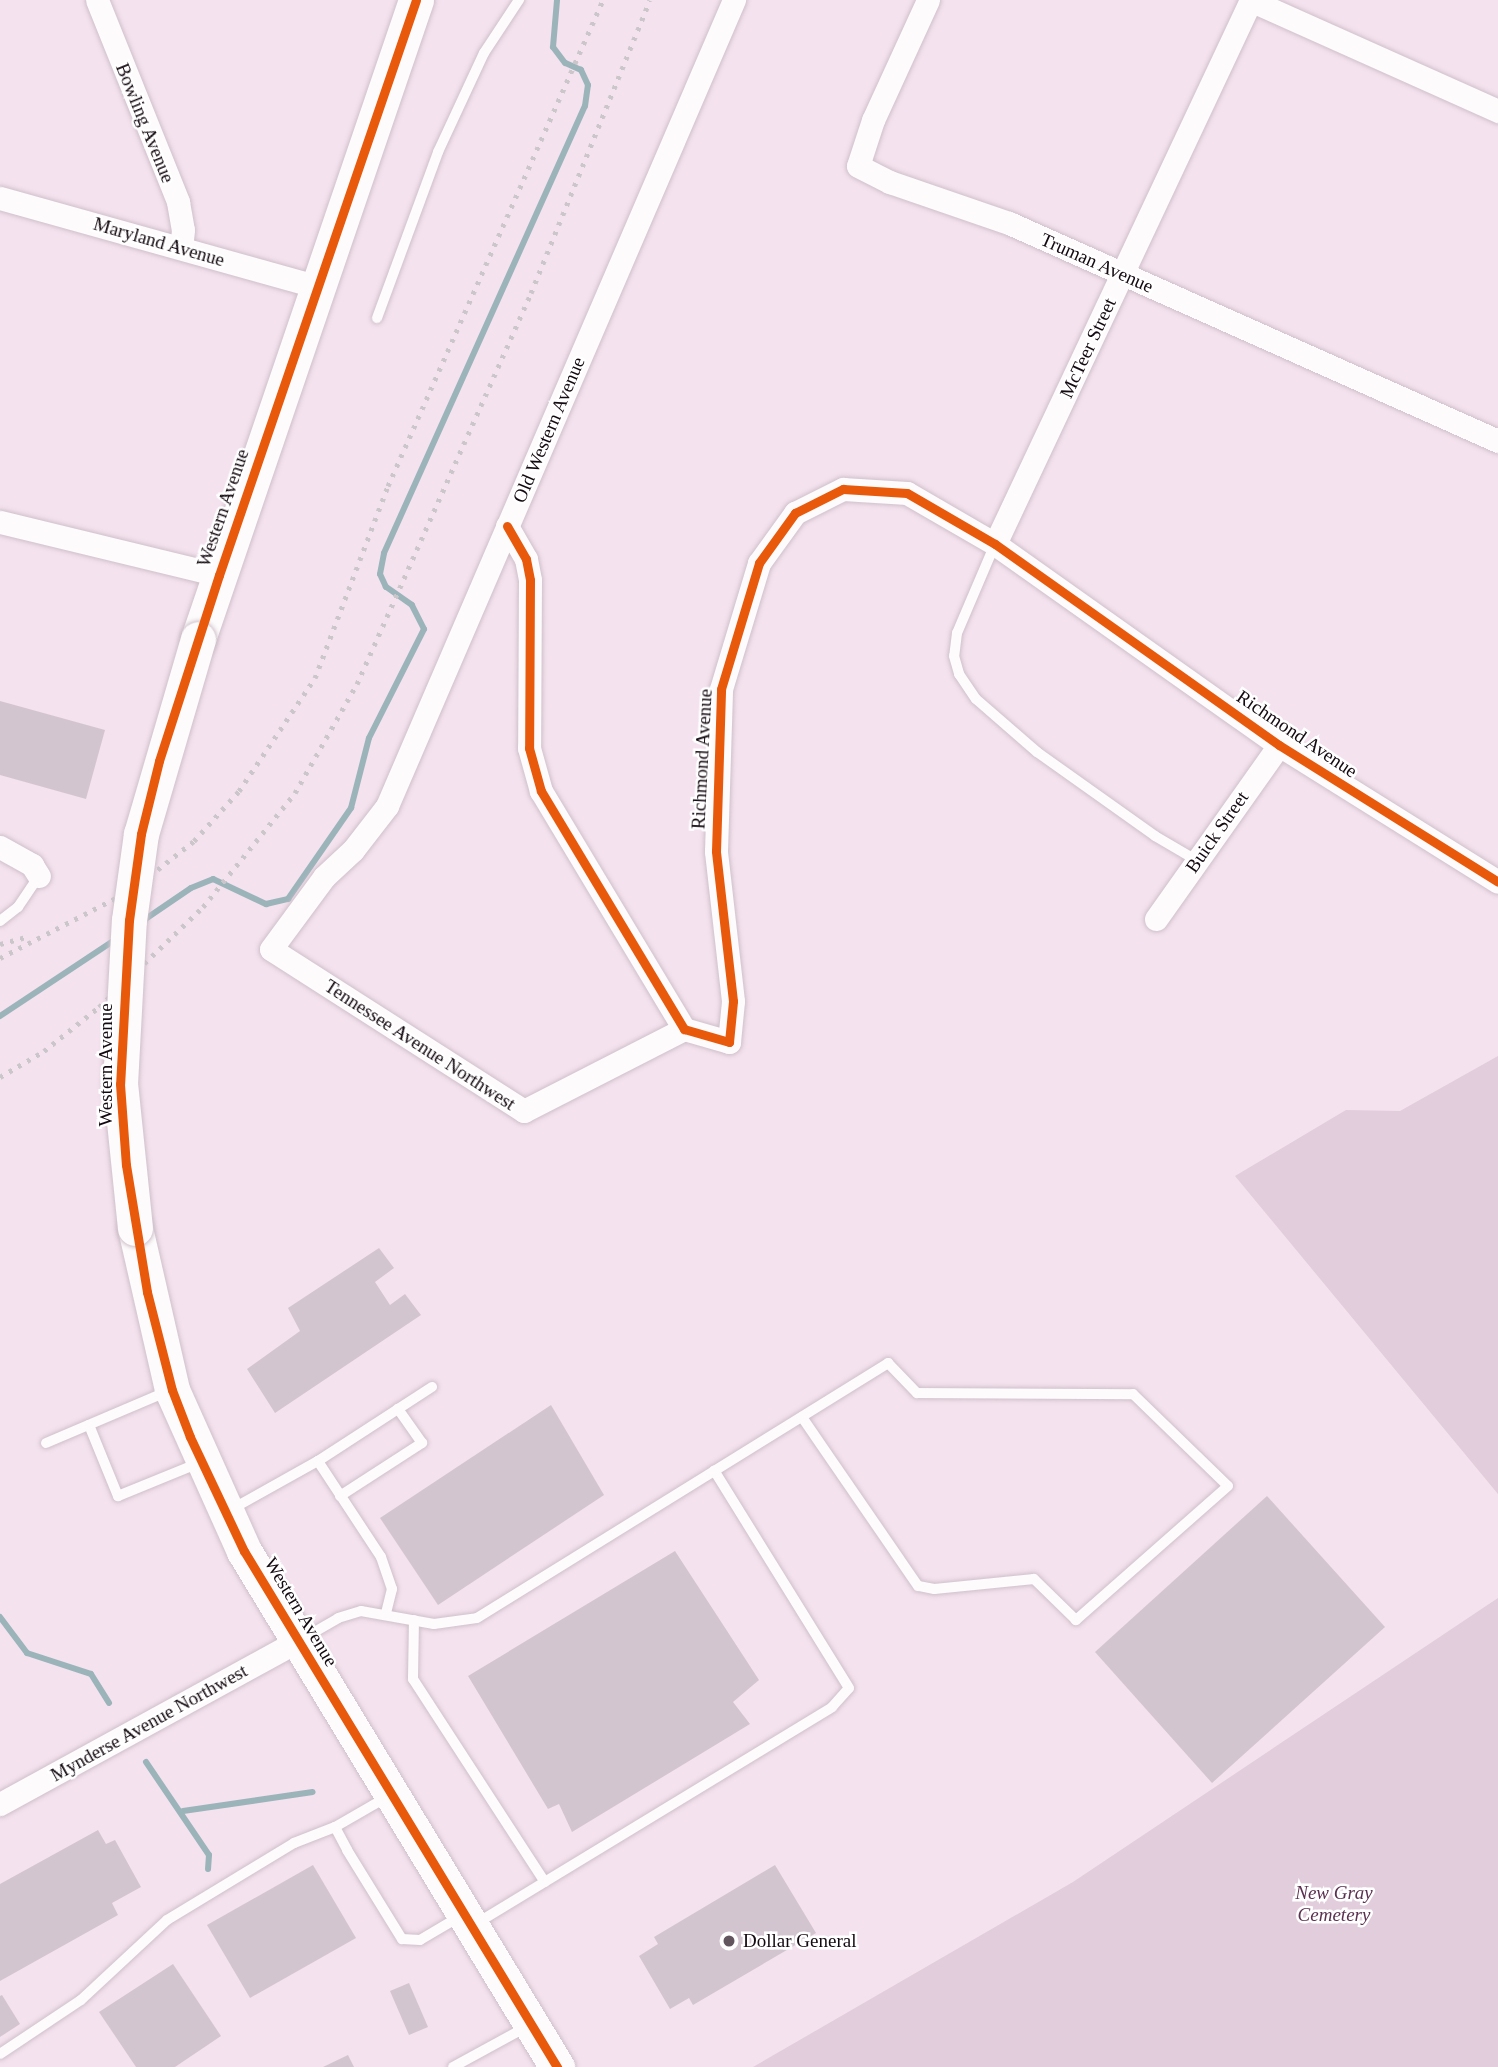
<!DOCTYPE html>
<html>
<head>
<meta charset="utf-8">
<style>
	body { margin:0 }
	#map { position:relative; width:1498px; height:2067px; overflow:hidden; background:#f4e2ee; font-family:Georgia,serif }
	div>[style] { position:absolute }
	.green>* { inset:0; background:#e1cddb }
	.stream>* { height:6px; margin:-3px; padding:0 3px; transform-origin:3px; border-radius:3px; background:#9bb4ba }
	.building>* { inset:0; background:#d3c5cf }
	.roads { filter:drop-shadow(0 0 2px #cfc0ca) drop-shadow(0 0 2px #cfc0ca) }
	.service>* { height:10px; margin:-5px; padding:0 5px; transform-origin:5px; border-radius:5px; background:#fdfbfc }
	.minor>* { height:23px; margin:-11.5px; padding:0 11.5px; transform-origin:11.5px; border-radius:11.5px; background:#fdfbfc }
	.primary>* { height:35px; margin:-17.5px; padding:0 17.5px; transform-origin:17.5px; border-radius:17.5px; background:#fdfbfc }
	.rail>* { height:5px; margin-top:-2.5px; transform-origin:0; background:repeating-linear-gradient(90deg,#cac6c9 0 3.5px,transparent 0 10.5px) }
	.bridges { filter:drop-shadow(0 0 2px #cfc0ca) drop-shadow(0 0 2px #cfc0ca) }
	.primary-bridge>* { height:35px; margin:-17.5px; padding:0 17.5px; transform-origin:17.5px; border-radius:17.5px; background:#fdfbfc }
	.cycleway>* { height:9px; margin:-4.5px; padding:0 4.5px; transform-origin:4.5px; border-radius:4.5px; background:#e8590c }
	.dots>* { width:19px; height:19px; translate:-50% -50%; box-sizing:border-box; border:4px solid #fff; border-radius:50% }
	span { translate:-50% -50%; white-space:nowrap; text-align:center; line-height:1.15; -webkit-text-stroke:5px #fff; paint-order:stroke }
	.street-label { font-size:19px; color:#130910 }
	.park-label { font-size:19px; color:#5c3050; font-style:italic }
	.poi-label { font-size:19px; color:#130910 }
	.left { translate:0 -50%; text-align:left }
</style>
</head>
<body>
<div id="map">
	<div class="green">
		<div style="clip-path:polygon(1498px 1056px,1498px 1494px,1235px 1176px,1346px 1110px,1400px 1111px)"></div>
		<div style="clip-path:polygon(1498px 1598px,1498px 2067px,753px 2067px,1073px 1882px)"></div>
	</div>
	<div class="stream">
		<div style="left:141px;top:922px;width:60px;rotate:-34.2deg"></div>
		<div style="left:191px;top:888px;width:24px;rotate:-22deg"></div>
		<div style="left:213px;top:879px;width:59px;rotate:25.3deg"></div>
		<div style="left:266px;top:904px;width:23px;rotate:-13deg"></div>
		<div style="left:288px;top:899px;width:111px;rotate:-55.3deg"></div>
		<div style="left:351px;top:808px;width:72px;rotate:-75.6deg"></div>
		<div style="left:369px;top:738px;width:122px;rotate:-63.2deg"></div>
		<div style="left:424px;top:629px;width:27px;rotate:-117deg"></div>
		<div style="left:412px;top:605px;width:32px;rotate:-145deg"></div>
		<div style="left:386px;top:587px;width:14px;rotate:-115deg"></div>
		<div style="left:380px;top:574px;width:21px;rotate:-79deg"></div>
		<div style="left:384px;top:553px;width:490px;rotate:-65.8deg"></div>
		<div style="left:585px;top:106px;width:21px;rotate:-82deg"></div>
		<div style="left:588px;top:85px;width:17px;rotate:-115deg"></div>
		<div style="left:581px;top:70px;width:17px;rotate:-156deg"></div>
		<div style="left:565px;top:63px;width:20px;rotate:-127deg"></div>
		<div style="left:553px;top:47px;width:47px;rotate:-85.1deg"></div>
		<div style="left:0;top:1016px;width:138px;rotate:-33.5deg"></div>
		<div style="left:0;top:1617px;width:45px;rotate:53.1deg"></div>
		<div style="left:27px;top:1653px;width:67px;rotate:18.2deg"></div>
		<div style="left:91px;top:1674px;width:34px;rotate:58deg"></div>
		<div style="left:146px;top:1762px;width:112px;rotate:55.9deg"></div>
		<div style="left:209px;top:1855px;width:14px;rotate:94deg"></div>
		<div style="left:183px;top:1811px;width:131px;rotate:-8.3deg"></div>
	</div>
	<div class="building">
		<div style="clip-path:polygon(0 701px,105px 730px,86px 799px,0 775px)"></div>
		<div style="clip-path:polygon(379px 1248px,394px 1268px,375px 1282px,390px 1305px,405px 1294px,421px 1315px,275px 1413px,247px 1369px,300px 1331px,288px 1308px)"></div>
		<div style="clip-path:polygon(551px 1405px,604px 1495px,438px 1605px,380px 1518px)"></div>
		<div style="clip-path:polygon(1267px 1496px,1385px 1627px,1212px 1783px,1095px 1652px)"></div>
		<div style="clip-path:polygon(675px 1551px,759px 1680px,733px 1702px,750px 1724px,572px 1832px,559px 1804px,548px 1809px,468px 1676px)"></div>
		<div style="clip-path:polygon(98px 1830px,106px 1844px,115px 1840px,141px 1887px,112px 1903px,118px 1915px,0 1981px,0 1884px)"></div>
		<div style="clip-path:polygon(313px 1865px,356px 1938px,250px 1998px,207px 1925px)"></div>
		<div style="clip-path:polygon(775px 1865px,816px 1933px,693px 2005px,689px 1998px,670px 2009px,639px 1956px,658px 1944px,654px 1937px)"></div>
		<div style="clip-path:polygon(173px 1964px,221px 2036px,175px 2067px,136px 2067px,99px 2012px)"></div>
		<div style="clip-path:polygon(409px 1983px,428px 2027px,409px 2035px,390px 1991px)"></div>
		<div style="clip-path:polygon(2px 1995px,20px 2024px,0 2037px,0 1996px)"></div>
		<div style="clip-path:polygon(348px 2055px,354px 2067px,323px 2067px)"></div>
	</div>
	<div class="roads">
		<div class="service">
			<div style="left:377px;top:318px;width:177px;rotate:-69.8deg"></div>
			<div style="left:438px;top:152px;width:109px;rotate:-65.1deg"></div>
			<div style="left:484px;top:53px;width:64px;rotate:-56.6deg"></div>
			<div style="left:995px;top:544px;width:97px;rotate:113.1deg"></div>
			<div style="left:957px;top:633px;width:23px;rotate:97deg"></div>
			<div style="left:954px;top:656px;width:19px;rotate:74deg"></div>
			<div style="left:959px;top:674px;width:30px;rotate:56deg"></div>
			<div style="left:976px;top:699px;width:81px;rotate:41deg"></div>
			<div style="left:1037px;top:752px;width:145px;rotate:35.4deg"></div>
			<div style="left:1155px;top:836px;width:48px;rotate:30.3deg"></div>
			<div style="left:0;top:921px;width:23px;rotate:-38deg"></div>
			<div style="left:18px;top:907px;width:37px;rotate:-56deg"></div>
			<div style="left:89px;top:1425px;width:77px;rotate:67.8deg"></div>
			<div style="left:118px;top:1496px;width:87px;rotate:-22.2deg"></div>
			<div style="left:46px;top:1443px;width:130px;rotate:-23deg"></div>
			<div style="left:340px;top:1496px;width:98px;rotate:-32.9deg"></div>
			<div style="left:422px;top:1443px;width:42px;rotate:-125.2deg"></div>
			<div style="left:232px;top:1509px;width:98px;rotate:-29.2deg"></div>
			<div style="left:386px;top:1613px;width:25px;rotate:-76deg"></div>
			<div style="left:392px;top:1589px;width:34px;rotate:-109deg"></div>
			<div style="left:381px;top:1557px;width:115px;rotate:-123.3deg"></div>
			<div style="left:318px;top:1461px;width:136px;rotate:-33deg"></div>
			<div style="left:414px;top:1620px;width:59px;rotate:91deg"></div>
			<div style="left:413px;top:1679px;width:242px;rotate:57deg"></div>
			<div style="left:304px;top:1638px;width:39px;rotate:-30deg"></div>
			<div style="left:338px;top:1618px;width:24px;rotate:-17deg"></div>
			<div style="left:361px;top:1611px;width:74px;rotate:10.1deg"></div>
			<div style="left:434px;top:1624px;width:43px;rotate:-7.9deg"></div>
			<div style="left:477px;top:1618px;width:484px;rotate:-31.8deg"></div>
			<div style="left:888px;top:1363px;width:42px;rotate:46deg"></div>
			<div style="left:917px;top:1393px;width:216px;rotate:0.3deg"></div>
			<div style="left:1133px;top:1394px;width:132px;rotate:44.1deg"></div>
			<div style="left:1228px;top:1486px;width:203px;rotate:138.6deg"></div>
			<div style="left:1076px;top:1620px;width:59px;rotate:-135.7deg"></div>
			<div style="left:1034px;top:1579px;width:100px;rotate:174.3deg"></div>
			<div style="left:934px;top:1589px;width:16px;rotate:-169deg"></div>
			<div style="left:918px;top:1586px;width:205px;rotate:-124.5deg"></div>
			<div style="left:387px;top:1797px;width:60px;rotate:150deg"></div>
			<div style="left:335px;top:1827px;width:26px;rotate:62deg"></div>
			<div style="left:347px;top:1850px;width:105px;rotate:58.3deg"></div>
			<div style="left:402px;top:1939px;width:18px;rotate:3deg"></div>
			<div style="left:420px;top:1940px;width:45px;rotate:-30.5deg"></div>
			<div style="left:474px;top:1925px;width:419px;rotate:-31.3deg"></div>
			<div style="left:832px;top:1707px;width:25px;rotate:-48deg"></div>
			<div style="left:849px;top:1688px;width:256px;rotate:-121.8deg"></div>
			<div style="left:0;top:2054px;width:97px;rotate:-33.7deg"></div>
			<div style="left:81px;top:2000px;width:117px;rotate:-42.9deg"></div>
			<div style="left:167px;top:1920px;width:149px;rotate:-31.2deg"></div>
			<div style="left:294px;top:1843px;width:44px;rotate:-21.3deg"></div>
			<div style="left:453px;top:2067px;width:85px;rotate:-28.7deg"></div>
		</div>
		<div class="minor">
			<div style="left:97px;top:0;width:218px;rotate:68.1deg"></div>
			<div style="left:178px;top:202px;width:28px;rotate:80deg"></div>
			<div style="left:183px;top:230px;width:18px;rotate:96deg"></div>
			<div style="left:928px;top:0;width:132px;rotate:114.6deg"></div>
			<div style="left:873px;top:120px;width:48px;rotate:108.1deg"></div>
			<div style="left:858px;top:166px;width:36px;rotate:27deg"></div>
			<div style="left:890px;top:182px;width:126px;rotate:19deg"></div>
			<div style="left:1009px;top:223px;width:535px;rotate:24.03deg"></div>
			<div style="left:1250px;top:0;width:272px;rotate:24.1deg"></div>
			<div style="left:0;top:198px;width:330px;rotate:15.6deg"></div>
			<div style="left:0;top:522px;width:225px;rotate:13.6deg"></div>
			<div style="left:507px;top:526px;width:38px;rotate:60deg"></div>
			<div style="left:526px;top:559px;width:21px;rotate:79deg"></div>
			<div style="left:530px;top:580px;width:168px;rotate:90.3deg"></div>
			<div style="left:529px;top:748px;width:45px;rotate:74.4deg"></div>
			<div style="left:541px;top:791px;width:278px;rotate:59deg"></div>
			<div style="left:684px;top:1029px;width:47px;rotate:16.1deg"></div>
			<div style="left:729px;top:1042px;width:41px;rotate:-84.4deg"></div>
			<div style="left:733px;top:1001px;width:151px;rotate:-96.5deg"></div>
			<div style="left:716px;top:851px;width:162px;rotate:-88.2deg"></div>
			<div style="left:721px;top:689px;width:132px;rotate:-73.2deg"></div>
			<div style="left:759px;top:563px;width:62px;rotate:-54.2deg"></div>
			<div style="left:795px;top:513px;width:54px;rotate:-26.6deg"></div>
			<div style="left:843px;top:489px;width:64px;rotate:3.6deg"></div>
			<div style="left:907px;top:493px;width:102px;rotate:30.1deg"></div>
			<div style="left:995px;top:544px;width:348px;rotate:35.3deg"></div>
			<div style="left:1279px;top:745px;width:258px;rotate:32deg"></div>
			<div style="left:995px;top:544px;width:601px;rotate:-64.8deg"></div>
			<div style="left:0;top:847px;width:37px;rotate:29deg"></div>
			<div style="left:32px;top:865px;width:13px;rotate:58deg"></div>
			<div style="left:1156px;top:919px;width:213px;rotate:-54.7deg"></div>
			<div style="left:684px;top:1029px;width:180px;rotate:152.9deg"></div>
			<div style="left:524px;top:1111px;width:300px;rotate:-147.4deg"></div>
			<div style="left:271px;top:949px;width:89px;rotate:-53.6deg"></div>
			<div style="left:324px;top:877px;width:40px;rotate:-43deg"></div>
			<div style="left:353px;top:850px;width:56px;rotate:-52.3deg"></div>
			<div style="left:387px;top:806px;width:878px;rotate:-66.71deg"></div>
			<div style="left:0;top:1804px;width:340px;rotate:-28.7deg"></div>
		</div>
		<div class="primary">
			<div style="left:198px;top:639px;width:675px;rotate:-71.16deg"></div>
			<div style="left:135px;top:1228px;width:166px;rotate:77.1deg"></div>
			<div style="left:172px;top:1390px;width:176px;rotate:65.9deg"></div>
			<div style="left:244px;top:1551px;width:604px;rotate:58.76deg"></div>
		</div>
	</div>
	<div class="rail">
		<div style="left:0;top:944px;width:28px;rotate:-15deg"></div>
		<div style="left:0;top:958px;width:150px;rotate:-27.4deg"></div>
		<div style="left:133px;top:889px;width:78px;rotate:-38.2deg"></div>
		<div style="left:194px;top:841px;width:67px;rotate:-48deg"></div>
		<div style="left:239px;top:791px;width:136px;rotate:-56.1deg"></div>
		<div style="left:315px;top:678px;width:205px;rotate:-69.2deg"></div>
		<div style="left:388px;top:486px;width:531px;rotate:-66.14deg"></div>
		<div style="left:0;top:1077px;width:51px;rotate:-30.6deg"></div>
		<div style="left:44px;top:1051px;width:70px;rotate:-38.7deg"></div>
		<div style="left:99px;top:1007px;width:144px;rotate:-43.9deg"></div>
		<div style="left:203px;top:907px;width:146px;rotate:-51.1deg"></div>
		<div style="left:295px;top:793px;width:125px;rotate:-60.4deg"></div>
		<div style="left:357px;top:684px;width:428px;rotate:-66deg"></div>
		<div style="left:531px;top:293px;width:316px;rotate:-67.9deg"></div>
	</div>
	<div class="bridges">
		<div class="primary-bridge">
			<div style="left:135px;top:1228px;width:145px;rotate:-95.9deg"></div>
			<div style="left:120px;top:1084px;width:164px;rotate:-86.9deg"></div>
			<div style="left:129px;top:920px;width:87px;rotate:-82.1deg"></div>
			<div style="left:141px;top:834px;width:203px;rotate:-73.7deg"></div>
		</div>
	</div>
	<div class="cycleway">
		<div style="left:416px;top:0;width:608px;rotate:108.91deg"></div>
		<div style="left:219px;top:575px;width:195px;rotate:107.9deg"></div>
		<div style="left:159px;top:761px;width:75px;rotate:103.9deg"></div>
		<div style="left:141px;top:834px;width:87px;rotate:97.9deg"></div>
		<div style="left:129px;top:920px;width:164px;rotate:93.1deg"></div>
		<div style="left:120px;top:1084px;width:81px;rotate:85.8deg"></div>
		<div style="left:126px;top:1165px;width:129px;rotate:80.6deg"></div>
		<div style="left:147px;top:1292px;width:101px;rotate:75.7deg"></div>
		<div style="left:172px;top:1390px;width:50px;rotate:69deg"></div>
		<div style="left:190px;top:1437px;width:126px;rotate:64.7deg"></div>
		<div style="left:244px;top:1551px;width:604px;rotate:58.76deg"></div>
		<div style="left:507px;top:526px;width:38px;rotate:60deg"></div>
		<div style="left:526px;top:559px;width:21px;rotate:79deg"></div>
		<div style="left:530px;top:580px;width:168px;rotate:90.3deg"></div>
		<div style="left:529px;top:748px;width:45px;rotate:74.4deg"></div>
		<div style="left:541px;top:791px;width:278px;rotate:59deg"></div>
		<div style="left:684px;top:1029px;width:47px;rotate:16.1deg"></div>
		<div style="left:729px;top:1042px;width:41px;rotate:-84.4deg"></div>
		<div style="left:733px;top:1001px;width:151px;rotate:-96.5deg"></div>
		<div style="left:716px;top:851px;width:162px;rotate:-88.2deg"></div>
		<div style="left:721px;top:689px;width:132px;rotate:-73.2deg"></div>
		<div style="left:759px;top:563px;width:62px;rotate:-54.2deg"></div>
		<div style="left:795px;top:513px;width:54px;rotate:-26.6deg"></div>
		<div style="left:843px;top:489px;width:64px;rotate:3.6deg"></div>
		<div style="left:907px;top:493px;width:102px;rotate:30.1deg"></div>
		<div style="left:995px;top:544px;width:348px;rotate:35.3deg"></div>
		<div style="left:1279px;top:745px;width:258px;rotate:32deg"></div>
	</div>
	<div class="dots">
		<div style="left:729px;top:1941px;background:#62555e"></div>
	</div>
	<div class="street-label">
		<span style="left:145px;top:123px;rotate:68deg">Bowling Avenue</span>
		<span style="left:159px;top:242px;rotate:16deg">Maryland Avenue</span>
		<span style="left:1097px;top:263px;rotate:24deg">Truman Avenue</span>
		<span style="left:1088px;top:348px;rotate:-65deg">McTeer Street</span>
		<span style="left:549px;top:430px;rotate:-67deg">Old Western Avenue</span>
		<span style="left:223px;top:508px;rotate:-71deg">Western Avenue</span>
		<span style="left:1297px;top:734px;rotate:34deg">Richmond Avenue</span>
		<span style="left:702px;top:759px;rotate:-87deg">Richmond Avenue</span>
		<span style="left:1217px;top:832px;rotate:-55deg">Buick Street</span>
		<span style="left:420px;top:1045px;rotate:33deg">Tennessee Avenue Northwest</span>
		<span style="left:106px;top:1065px;rotate:-90deg">Western Avenue</span>
		<span style="left:301px;top:1612px;rotate:59deg">Western Avenue</span>
		<span style="left:149px;top:1723px;rotate:-29deg">Mynderse Avenue Northwest</span>
	</div>
	<div class="park-label">
		<span style="left:1334px;top:1904px">New Gray<br>Cemetery</span>
	</div>
	<div class="poi-label">
		<span class="left" style="left:743px;top:1941px">Dollar General</span>
	</div>
</div>
</body>
</html>
